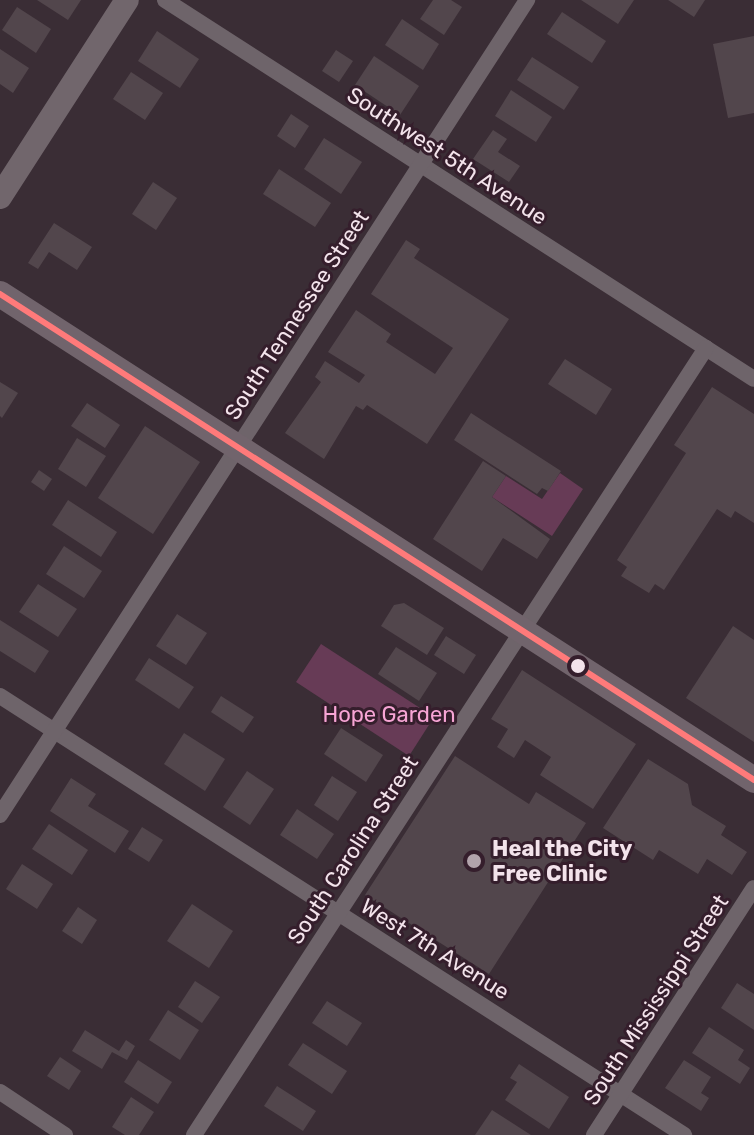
<!DOCTYPE html>
<html>
<head>
<meta charset="utf-8">
<style>
	body { margin:0 }
	#map { position:relative; width:754px; height:1135px; overflow:hidden; background:#3a2d35; font-family:Rubik,sans-serif }
	div>[style] { position:absolute }
	.green>* { inset:0; background:#673b56 }
	.building>* { inset:0; background:#52464c }
	.street>* { height:16px; margin:-8px; padding:0 8px; transform-origin:8px; border-radius:8px; background:#6e646a }
	.secondary>* { height:24px; margin:-12px; padding:0 12px; transform-origin:12px; border-radius:12px; background:#71666c }
	.primary>* { height:26px; margin:-13px; padding:0 13px; transform-origin:13px; border-radius:13px; background:#71646c }
	.bus-1>* { height:6px; margin:-3px; padding:0 3px; transform-origin:3px; border-radius:3px; background:#ff7a7a }
	.dots>* { width:22px; height:22px; translate:-50% -50%; box-sizing:border-box; border:4px solid #351e2c; border-radius:50% }
	span { translate:-50% -50%; white-space:nowrap; text-align:center; line-height:1.15; -webkit-text-stroke:6px #351e2c; paint-order:stroke }
	.street-label { font-size:22px; color:#f3e3eb }
	.park-label { font-size:22px; color:#f7a5d5 }
	.poi-label { font-size:22px; color:#f3e3eb; font-weight:700 }
	.left { translate:0 -50%; text-align:left }
</style>
</head>
<body>
<div id="map">
	<div class="green">
		<div style="clip-path:polygon(560px 473px,583px 489px,552px 536px,492px 497px,506px 476px,542px 499px)"></div>
		<div style="clip-path:polygon(321px 644px,434px 717px,409px 756px,296px 682px)"></div>
	</div>
	<div class="building">
		<div style="clip-path:polygon(37px 0,81px 0,68px 20px)"></div>
		<div style="clip-path:polygon(433px 0,451px 0,462px 7px,444px 35px,420px 19px)"></div>
		<div style="clip-path:polygon(581px 0,634px 0,618px 24px)"></div>
		<div style="clip-path:polygon(668px 0,705px 0,694px 17px)"></div>
		<div style="clip-path:polygon(17px 7px,51px 29px,36px 53px,2px 30px)"></div>
		<div style="clip-path:polygon(562px 12px,606px 41px,592px 63px,547px 34px)"></div>
		<div style="clip-path:polygon(402px 19px,439px 44px,423px 70px,385px 45px)"></div>
		<div style="clip-path:polygon(157px 31px,199px 59px,180px 88px,138px 61px)"></div>
		<div style="clip-path:polygon(754px 36px,754px 113px,728px 118px,713px 44px)"></div>
		<div style="clip-path:polygon(0 49px,29px 68px,13px 93px,0 84px)"></div>
		<div style="clip-path:polygon(336px 50px,353px 61px,339px 82px,322px 71px)"></div>
		<div style="clip-path:polygon(374px 56px,419px 86px,400px 115px,355px 85px)"></div>
		<div style="clip-path:polygon(532px 57px,579px 87px,564px 110px,517px 80px)"></div>
		<div style="clip-path:polygon(131px 72px,163px 93px,145px 120px,113px 99px)"></div>
		<div style="clip-path:polygon(511px 90px,552px 117px,536px 142px,495px 116px)"></div>
		<div style="clip-path:polygon(291px 114px,309px 126px,295px 148px,277px 136px)"></div>
		<div style="clip-path:polygon(493px 130px,507px 139px,498px 152px,520px 166px,509px 182px,473px 159px)"></div>
		<div style="clip-path:polygon(324px 138px,362px 162px,341px 194px,304px 169px)"></div>
		<div style="clip-path:polygon(279px 169px,331px 203px,315px 227px,263px 194px)"></div>
		<div style="clip-path:polygon(153px 182px,177px 198px,156px 230px,132px 214px)"></div>
		<div style="clip-path:polygon(54px 223px,92px 247px,77px 270px,49px 252px,38px 269px,28px 263px)"></div>
		<div style="clip-path:polygon(406px 240px,420px 249px,414px 258px,509px 319px,427px 444px,367px 405px,363px 410px,356px 406px,324px 459px,285px 433px,321px 382px,315px 377px,325px 361px,359px 383px,365px 375px,328px 352px,356px 310px,391px 334px,386px 342px,435px 374px,453px 348px,371px 294px)"></div>
		<div style="clip-path:polygon(565px 359px,612px 389px,596px 415px,548px 384px)"></div>
		<div style="clip-path:polygon(0 382px,18px 393px,2px 418px,0 416px)"></div>
		<div style="clip-path:polygon(712px 387px,754px 414px,754px 523px,735px 511px,731px 518px,717px 509px,664px 590px,655px 584px,649px 593px,621px 576px,627px 567px,617px 560px,686px 453px,674px 445px)"></div>
		<div style="clip-path:polygon(87px 403px,120px 425px,105px 448px,71px 426px)"></div>
		<div style="clip-path:polygon(471px 413px,561px 471px,548px 491px,542px 488px,537px 494px,454px 440px)"></div>
		<div style="clip-path:polygon(145px 426px,200px 462px,153px 534px,98px 498px)"></div>
		<div style="clip-path:polygon(77px 438px,106px 456px,86px 487px,58px 469px)"></div>
		<div style="clip-path:polygon(483px 461px,506px 476px,492px 497px,550px 539px,537px 559px,503px 538px,482px 571px,433px 539px)"></div>
		<div style="clip-path:polygon(39px 470px,52px 479px,44px 491px,31px 482px)"></div>
		<div style="clip-path:polygon(68px 500px,117px 532px,101px 557px,52px 525px)"></div>
		<div style="clip-path:polygon(64px 546px,102px 571px,84px 598px,46px 574px)"></div>
		<div style="clip-path:polygon(38px 584px,77px 609px,58px 637px,19px 612px)"></div>
		<div style="clip-path:polygon(404px 603px,444px 628px,427px 655px,381px 626px,394px 605px)"></div>
		<div style="clip-path:polygon(177px 614px,207px 633px,186px 665px,156px 646px)"></div>
		<div style="clip-path:polygon(0 620px,49px 651px,35px 673px,0 651px)"></div>
		<div style="clip-path:polygon(733px 626px,754px 640px,754px 742px,686px 698px)"></div>
		<div style="clip-path:polygon(446px 636px,476px 655px,464px 674px,434px 655px)"></div>
		<div style="clip-path:polygon(396px 647px,437px 673px,419px 701px,378px 674px)"></div>
		<div style="clip-path:polygon(149px 658px,194px 687px,179px 709px,135px 680px)"></div>
		<div style="clip-path:polygon(522px 670px,636px 744px,593px 809px,540px 775px,551px 757px,525px 740px,514px 758px,497px 747px,508px 729px,491px 719px)"></div>
		<div style="clip-path:polygon(221px 696px,254px 717px,243px 733px,211px 712px)"></div>
		<div style="clip-path:polygon(341px 728px,383px 755px,366px 782px,324px 754px)"></div>
		<div style="clip-path:polygon(184px 733px,225px 759px,205px 791px,164px 764px)"></div>
		<div style="clip-path:polygon(455px 756px,529px 804px,536px 792px,586px 823px,489px 974px,365px 895px)"></div>
		<div style="clip-path:polygon(648px 759px,688px 784px,692px 805px,726px 826px,721px 835px,747px 852px,732px 875px,707px 859px,698px 874px,659px 850px,653px 860px,603px 828px)"></div>
		<div style="clip-path:polygon(247px 771px,274px 789px,250px 825px,223px 807px)"></div>
		<div style="clip-path:polygon(332px 776px,357px 792px,338px 821px,314px 805px)"></div>
		<div style="clip-path:polygon(71px 778px,96px 794px,88px 806px,129px 831px,115px 853px,50px 811px)"></div>
		<div style="clip-path:polygon(297px 809px,334px 834px,317px 859px,280px 835px)"></div>
		<div style="clip-path:polygon(49px 824px,88px 850px,72px 875px,32px 849px)"></div>
		<div style="clip-path:polygon(142px 827px,163px 840px,149px 862px,128px 849px)"></div>
		<div style="clip-path:polygon(22px 864px,53px 884px,37px 909px,6px 889px)"></div>
		<div style="clip-path:polygon(192px 904px,233px 931px,209px 968px,167px 941px)"></div>
		<div style="clip-path:polygon(78px 907px,97px 920px,82px 944px,62px 931px)"></div>
		<div style="clip-path:polygon(195px 981px,220px 997px,202px 1023px,178px 1007px)"></div>
		<div style="clip-path:polygon(737px 983px,754px 994px,754px 1030px,721px 1008px)"></div>
		<div style="clip-path:polygon(327px 1001px,362px 1023px,347px 1046px,312px 1023px)"></div>
		<div style="clip-path:polygon(168px 1010px,199px 1030px,180px 1060px,149px 1040px)"></div>
		<div style="clip-path:polygon(709px 1027px,744px 1050px,738px 1060px,750px 1068px,740px 1084px,692px 1053px)"></div>
		<div style="clip-path:polygon(85px 1030px,119px 1051px,126px 1040px,135px 1046px,127px 1060px,112px 1052px,102px 1069px,72px 1051px)"></div>
		<div style="clip-path:polygon(303px 1043px,347px 1071px,332px 1094px,288px 1065px)"></div>
		<div style="clip-path:polygon(60px 1057px,81px 1071px,69px 1090px,47px 1076px)"></div>
		<div style="clip-path:polygon(138px 1060px,172px 1082px,158px 1104px,124px 1082px)"></div>
		<div style="clip-path:polygon(684px 1060px,711px 1077px,701px 1093px,709px 1098px,701px 1111px,665px 1088px)"></div>
		<div style="clip-path:polygon(519px 1064px,569px 1097px,549px 1129px,505px 1100px,517px 1082px,510px 1078px)"></div>
		<div style="clip-path:polygon(277px 1086px,316px 1111px,303px 1131px,264px 1106px)"></div>
		<div style="clip-path:polygon(131px 1097px,154px 1112px,139px 1135px,125px 1135px,112px 1127px)"></div>
		<div style="clip-path:polygon(492px 1110px,531px 1135px,475px 1135px)"></div>
	</div>
	<div class="street">
		<div style="left:165px;top:0;width:700px;rotate:32.76deg"></div>
		<div style="left:0;top:696px;width:813px;rotate:32.69deg"></div>
		<div style="left:0;top:815px;width:971px;rotate:-57.11deg"></div>
		<div style="left:0;top:1092px;width:78px;rotate:33.5deg"></div>
		<div style="left:194px;top:1135px;width:939px;rotate:-56.95deg"></div>
		<div style="left:594px;top:1135px;width:294px;rotate:-57.1deg"></div>
	</div>
	<div class="secondary">
		<div style="left:0;top:197px;width:234px;rotate:-57.2deg"></div>
	</div>
	<div class="primary">
		<div style="left:0;top:294px;width:897px;rotate:32.8deg"></div>
	</div>
	<div class="bus-1">
		<div style="left:0;top:294px;width:897px;rotate:32.8deg"></div>
	</div>
	<div class="dots">
		<div style="left:578px;top:666px;background:#f3e3eb"></div>
		<div style="left:474px;top:861px;background:#b2a3ab"></div>
	</div>
	<div class="street-label">
		<span style="left:447px;top:156px;rotate:33deg">Southwest 5th Avenue</span>
		<span style="left:297px;top:315px;rotate:-57deg">South Tennessee Street</span>
		<span style="left:353px;top:850px;rotate:-57deg">South Carolina Street</span>
		<span style="left:435px;top:949px;rotate:32deg">West 7th Avenue</span>
		<span style="left:656px;top:1000px;rotate:-57deg">South Mississippi Street</span>
	</div>
	<div class="park-label">
		<span style="left:389px;top:715px">Hope Garden</span>
	</div>
	<div class="poi-label">
		<span class="left" style="left:492px;top:861px">Heal the City<br>Free Clinic</span>
	</div>
</div>
</body>
</html>
